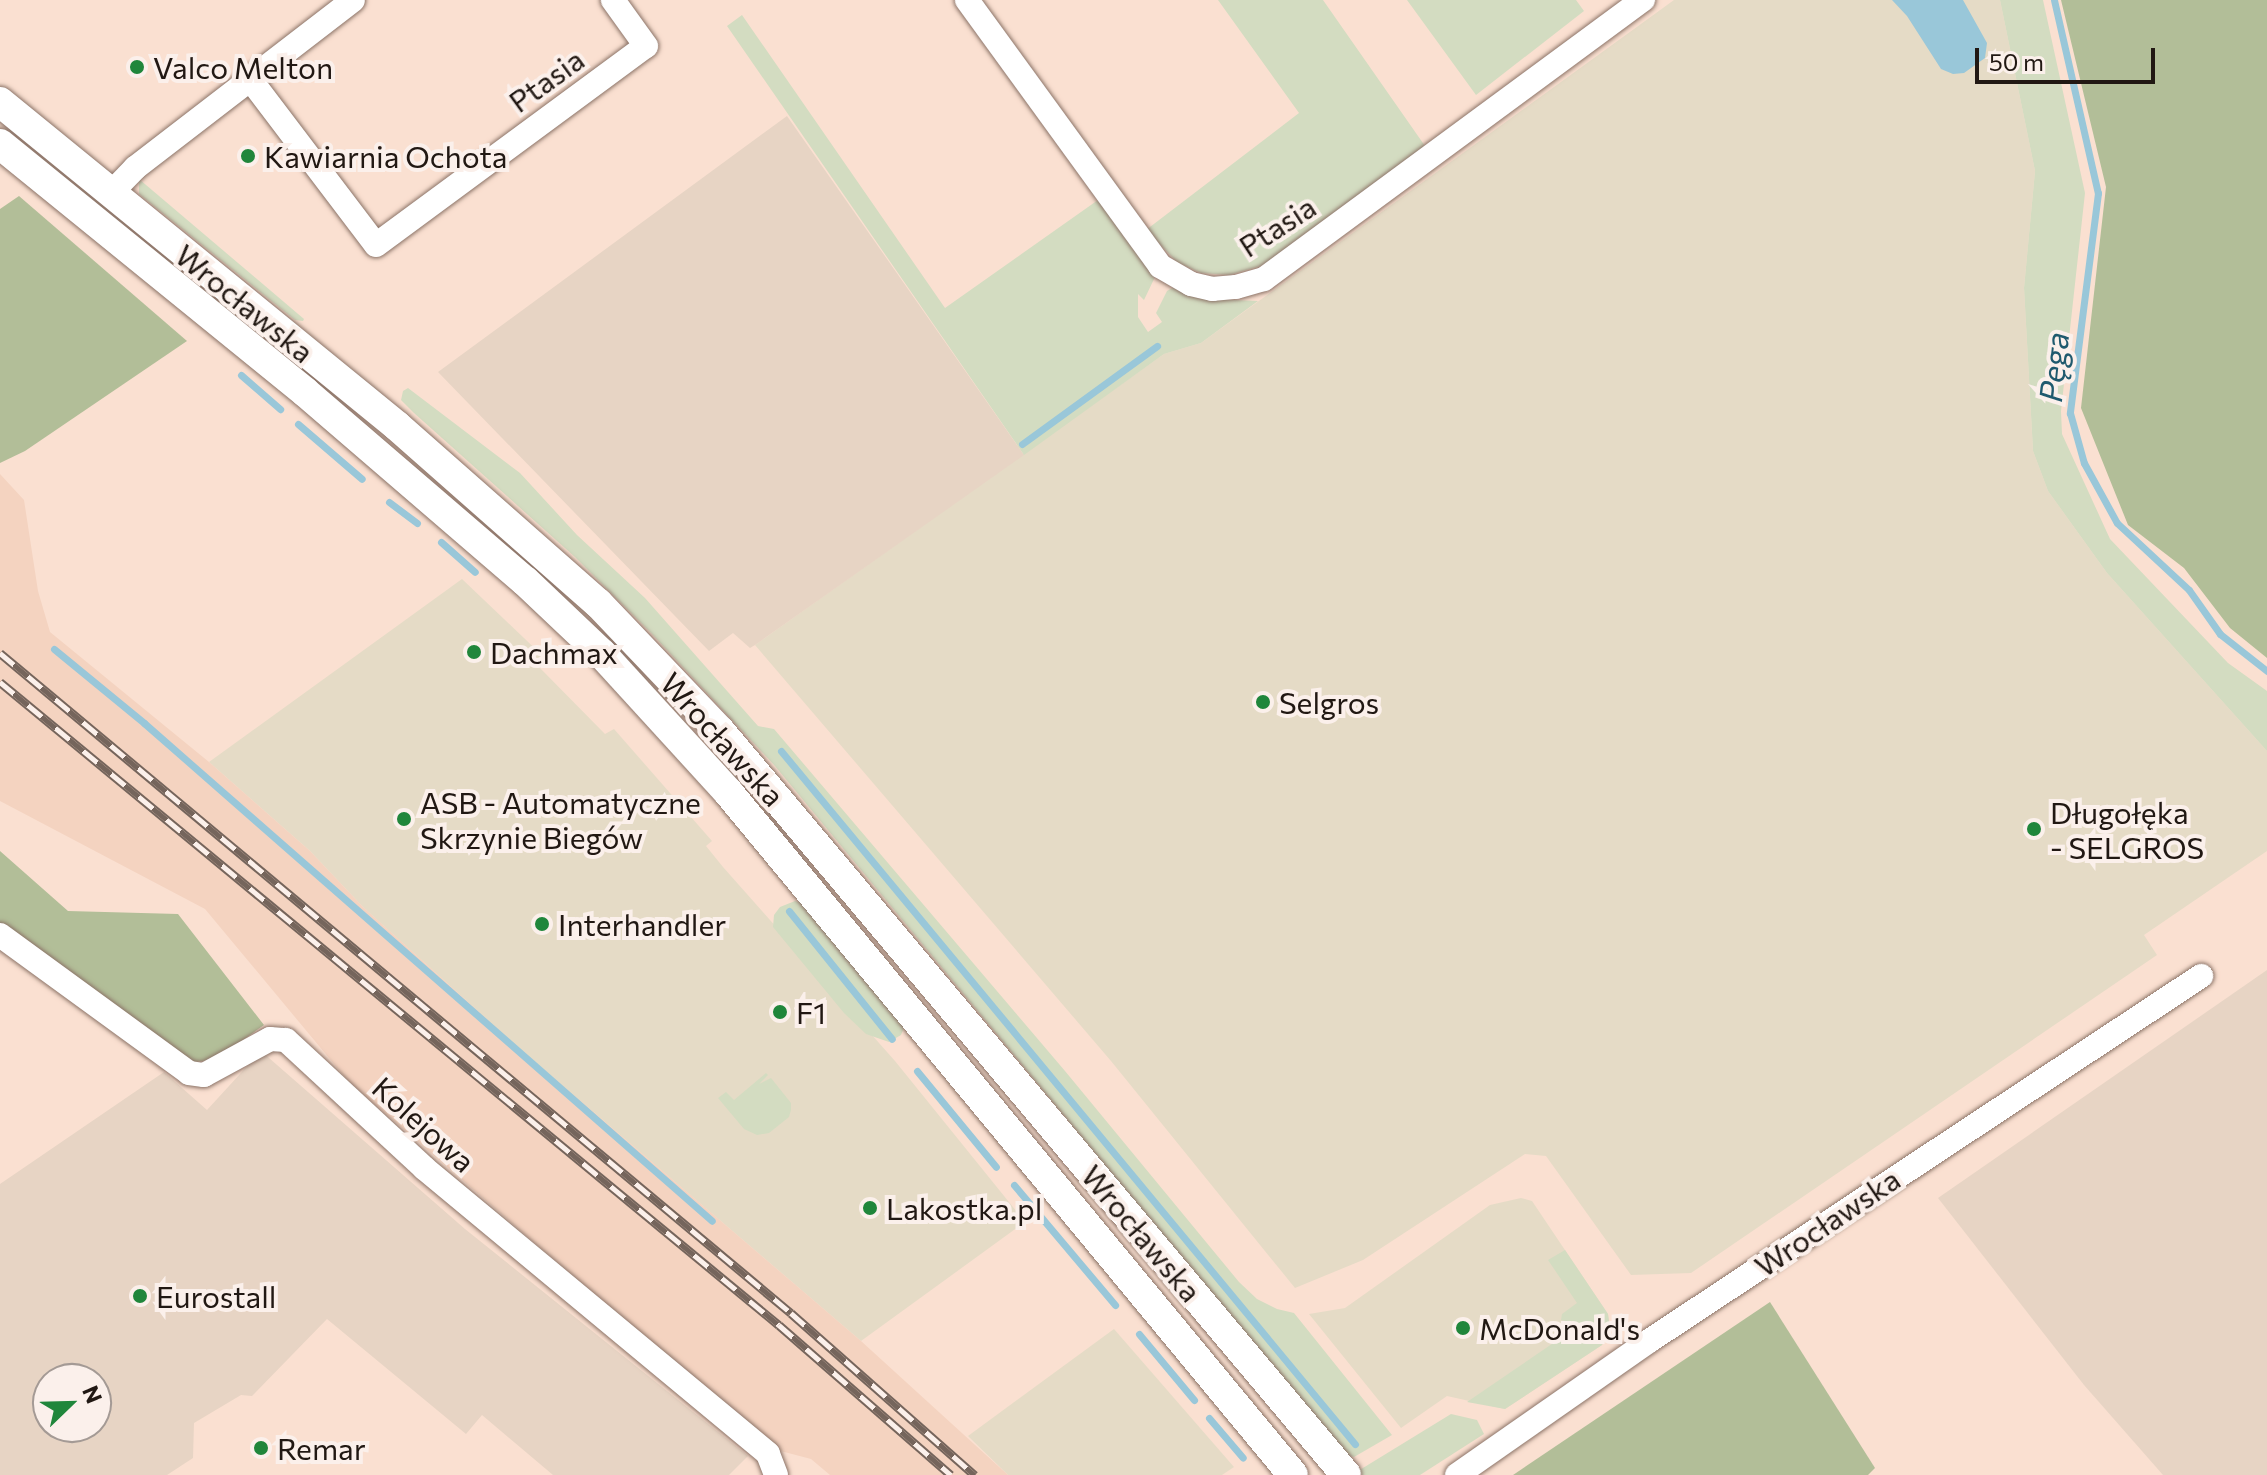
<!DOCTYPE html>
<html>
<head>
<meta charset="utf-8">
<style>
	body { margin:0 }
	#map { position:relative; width:2267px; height:1475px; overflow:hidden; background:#fae0d1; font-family:Commissioner,sans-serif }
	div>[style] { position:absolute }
	.commercial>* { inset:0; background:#e5dbc6 }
	.industrial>* { inset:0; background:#e7d4c4 }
	.built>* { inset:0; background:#f4d3c0 }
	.green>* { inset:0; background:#d3dcc1 }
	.forest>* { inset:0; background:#b2be98 }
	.water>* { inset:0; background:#99c7d9 }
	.stream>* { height:7px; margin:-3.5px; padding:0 3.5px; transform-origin:3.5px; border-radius:3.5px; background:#99c7d9 }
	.roads { filter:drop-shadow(0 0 2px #8b7367) drop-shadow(0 0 2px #8b7367) }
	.minor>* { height:24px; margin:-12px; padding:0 12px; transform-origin:12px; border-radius:12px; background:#fff }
	.major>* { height:30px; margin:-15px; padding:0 15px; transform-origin:15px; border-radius:15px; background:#fff }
	.rail>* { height:9px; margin-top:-4.5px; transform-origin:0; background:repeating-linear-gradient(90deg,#fbf0eb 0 18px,#75655c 0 36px); box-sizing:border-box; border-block:2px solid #75655c }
	.dots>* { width:22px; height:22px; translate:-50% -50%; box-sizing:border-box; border:4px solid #fbf0eb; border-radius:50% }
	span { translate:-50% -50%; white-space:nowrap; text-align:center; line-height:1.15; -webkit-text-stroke:8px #fbf0eb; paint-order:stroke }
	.poi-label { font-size:30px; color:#211813 }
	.left { translate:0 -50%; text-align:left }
	.street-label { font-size:30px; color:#211813 }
	.water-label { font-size:32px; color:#1f5a6e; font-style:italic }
	.north { position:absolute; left:32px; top:1363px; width:80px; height:80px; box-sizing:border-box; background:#fbf0eb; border:2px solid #a49a95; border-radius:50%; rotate:67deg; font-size:22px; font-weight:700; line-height:32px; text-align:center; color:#211813 }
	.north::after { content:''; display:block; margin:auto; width:28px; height:36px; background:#20863b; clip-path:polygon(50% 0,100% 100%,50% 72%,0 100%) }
	.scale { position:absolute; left:1975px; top:48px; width:180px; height:36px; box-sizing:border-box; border:4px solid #211813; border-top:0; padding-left:10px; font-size:24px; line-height:28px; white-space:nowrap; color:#211813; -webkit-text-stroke:6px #fbf0eb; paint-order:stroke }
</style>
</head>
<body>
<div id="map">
	<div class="commercial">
		<div style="clip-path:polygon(1674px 0,2000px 0,2035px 171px,2024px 288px,2033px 451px,2048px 491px,2107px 573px,2267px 751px,2267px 851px,2144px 935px,2157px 955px,1691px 1273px,1631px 1275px,1546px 1156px,1525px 1154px,1363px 1260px,1295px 1288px,1111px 1061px,755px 645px,1164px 354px,1201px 343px)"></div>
		<div style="clip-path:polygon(462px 579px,547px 660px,539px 667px,605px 734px,614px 729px,712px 841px,706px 846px,723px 867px,895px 1061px,1025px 1222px,861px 1341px,521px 1050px,363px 907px,310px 851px,209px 762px)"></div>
		<div style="clip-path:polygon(1521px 1198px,1532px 1201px,1608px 1314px,1610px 1329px,1602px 1345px,1505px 1409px,1447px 1396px,1401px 1428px,1309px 1314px,1345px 1308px,1490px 1205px)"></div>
		<div style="clip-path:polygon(1114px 1329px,1234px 1467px,1222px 1475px,1008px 1475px,968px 1436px)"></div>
	</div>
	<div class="industrial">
		<div style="clip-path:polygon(787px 116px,1024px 455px,755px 645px,750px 648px,733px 633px,709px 651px,438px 372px)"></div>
		<div style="clip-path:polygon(2267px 970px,2267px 1475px,2163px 1475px,2084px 1385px,1938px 1198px)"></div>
		<div style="clip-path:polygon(evenodd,261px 1051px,465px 1229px,748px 1456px,729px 1475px,553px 1475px,482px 1415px,466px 1434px,327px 1319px,252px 1396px,241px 1395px,194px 1423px,193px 1458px,167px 1475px,0 1475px,0 1184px,164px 1072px,207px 1110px,261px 1051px,48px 1379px,96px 1379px,96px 1427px,48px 1427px,48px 1379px)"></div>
	</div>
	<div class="built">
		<div style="clip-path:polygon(0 474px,24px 500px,38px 591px,50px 632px,209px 762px,310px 851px,363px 907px,521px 1050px,861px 1341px,1008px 1475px,830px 1475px,811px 1459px,773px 1449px,349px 1082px,205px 909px,0 801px)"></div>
	</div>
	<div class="green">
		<div style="clip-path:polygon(1218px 0,1323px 0,1425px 146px,1264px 265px,1229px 275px,1201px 273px,1177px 262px,1146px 230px,1299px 113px)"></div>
		<div style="clip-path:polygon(1407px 0,1576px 0,1584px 11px,1476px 95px)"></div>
		<div style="clip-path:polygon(2000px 0,2043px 0,2085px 193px,2061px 411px,2062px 434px,2110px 539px,2228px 663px,2267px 691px,2267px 751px,2107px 573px,2048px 491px,2033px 451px,2024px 288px,2035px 171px)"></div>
		<div style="clip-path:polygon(742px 15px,945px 308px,1098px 200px,1155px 277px,1144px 300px,1138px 294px,1138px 317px,1148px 332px,1162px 322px,1156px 313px,1167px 291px,1174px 287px,1207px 299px,1258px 301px,1201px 343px,1164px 354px,1024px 455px,727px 26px)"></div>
		<div style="clip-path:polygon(139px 179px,304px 319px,303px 321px,295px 320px,139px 194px)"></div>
		<div style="clip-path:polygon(408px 388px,520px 473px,577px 535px,645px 598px,758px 726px,774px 729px,1065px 1071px,1239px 1282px,1257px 1299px,1277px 1309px,1294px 1313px,1392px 1435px,1354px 1457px,1344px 1454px,775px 766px,651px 633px,575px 557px,414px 413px,401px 400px,403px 391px)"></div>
		<div style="clip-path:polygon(795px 901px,802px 903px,905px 1025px,901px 1035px,889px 1042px,866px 1034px,844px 1013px,773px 927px,774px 915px,780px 907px)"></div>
		<div style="clip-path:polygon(766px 1073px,768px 1075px,759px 1084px,771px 1078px,791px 1103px,791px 1110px,789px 1117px,769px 1133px,757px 1135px,744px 1129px,718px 1098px,726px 1092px,734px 1100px)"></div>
		<div style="clip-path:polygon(1565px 1250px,1608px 1314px,1610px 1329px,1602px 1345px,1505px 1409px,1467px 1402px,1571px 1331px,1575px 1323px,1561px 1320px,1562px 1314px,1577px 1303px,1548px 1260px)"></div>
		<div style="clip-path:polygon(1451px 1414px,1477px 1420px,1484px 1434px,1420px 1475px,1362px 1475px,1358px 1471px)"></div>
	</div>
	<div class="forest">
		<div style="clip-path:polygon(2061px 0,2267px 0,2267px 658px,2230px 628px,2184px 568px,2128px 525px,2081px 408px,2106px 187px)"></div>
		<div style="clip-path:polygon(19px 196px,187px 341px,25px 451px,0 463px,0 209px)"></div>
		<div style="clip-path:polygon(0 851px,68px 911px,178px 914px,264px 1025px,216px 1059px,195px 1062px,140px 1027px,0 926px)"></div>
		<div style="clip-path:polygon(1770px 1302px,1875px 1468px,1868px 1475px,1513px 1475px)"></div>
	</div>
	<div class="water">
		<div style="clip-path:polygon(1892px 0,1963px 0,1987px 43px,1985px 58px,1964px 73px,1953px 74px,1941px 69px,1907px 16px)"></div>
	</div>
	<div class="stream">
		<div style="left:2054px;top:0;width:198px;rotate:77.2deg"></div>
		<div style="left:2098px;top:193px;width:222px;rotate:97.3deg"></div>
		<div style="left:2070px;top:413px;width:52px;rotate:74.4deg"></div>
		<div style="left:2084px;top:463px;width:68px;rotate:61.2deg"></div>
		<div style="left:2117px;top:523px;width:98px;rotate:42.9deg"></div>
		<div style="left:2189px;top:590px;width:54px;rotate:54.8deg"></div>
		<div style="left:2220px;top:634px;width:60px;rotate:38.2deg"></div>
		<div style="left:241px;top:375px;width:52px;rotate:41.1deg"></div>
		<div style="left:298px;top:424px;width:84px;rotate:40.7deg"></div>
		<div style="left:1022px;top:444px;width:167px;rotate:-36deg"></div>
		<div style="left:389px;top:502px;width:35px;rotate:37deg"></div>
		<div style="left:441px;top:542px;width:45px;rotate:41.4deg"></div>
		<div style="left:54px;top:649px;width:117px;rotate:39.4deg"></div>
		<div style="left:144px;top:723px;width:755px;rotate:41.24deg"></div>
		<div style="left:781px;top:751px;width:900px;rotate:50.37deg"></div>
		<div style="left:789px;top:911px;width:164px;rotate:51.2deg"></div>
		<div style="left:917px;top:1071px;width:124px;rotate:50.5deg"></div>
		<div style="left:1014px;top:1185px;width:157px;rotate:49.9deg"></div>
		<div style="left:1139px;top:1334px;width:86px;rotate:50.2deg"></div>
		<div style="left:1209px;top:1418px;width:52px;rotate:49.6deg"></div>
	</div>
	<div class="roads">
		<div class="minor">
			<div style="left:967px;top:0;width:329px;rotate:54deg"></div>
			<div style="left:1160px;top:266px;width:36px;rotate:30deg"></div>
			<div style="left:1191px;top:284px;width:22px;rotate:13deg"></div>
			<div style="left:1212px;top:289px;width:24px;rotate:-5deg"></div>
			<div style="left:1236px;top:287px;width:29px;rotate:-16deg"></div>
			<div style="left:1264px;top:279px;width:471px;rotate:-36.4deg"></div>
			<div style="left:250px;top:79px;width:208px;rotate:52.8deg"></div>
			<div style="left:376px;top:245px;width:335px;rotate:-36.4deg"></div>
			<div style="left:646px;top:46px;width:57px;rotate:-125.7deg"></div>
			<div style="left:111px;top:193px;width:35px;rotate:-46deg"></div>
			<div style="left:135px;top:168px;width:275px;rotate:-37.6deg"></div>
			<div style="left:0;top:935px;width:234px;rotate:36.1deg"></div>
			<div style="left:189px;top:1073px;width:15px;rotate:8deg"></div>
			<div style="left:204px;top:1075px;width:75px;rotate:-28.6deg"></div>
			<div style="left:270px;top:1039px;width:16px;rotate:4deg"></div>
			<div style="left:286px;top:1040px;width:188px;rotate:42.8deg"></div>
			<div style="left:424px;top:1168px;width:447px;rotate:39.7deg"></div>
			<div style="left:768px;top:1454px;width:22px;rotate:69deg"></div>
			<div style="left:1457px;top:1475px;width:234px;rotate:-34.9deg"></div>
			<div style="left:1649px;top:1341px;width:662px;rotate:-33.47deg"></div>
		</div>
		<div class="major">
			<div style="left:0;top:102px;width:512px;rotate:39.22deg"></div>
			<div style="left:397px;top:426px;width:268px;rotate:41.4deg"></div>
			<div style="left:598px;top:603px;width:177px;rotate:46.4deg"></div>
			<div style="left:720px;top:731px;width:972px;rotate:49.92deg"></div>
			<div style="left:0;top:144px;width:393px;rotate:39.1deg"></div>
			<div style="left:305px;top:392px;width:290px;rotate:40.7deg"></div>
			<div style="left:525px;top:581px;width:106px;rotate:43.5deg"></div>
			<div style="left:602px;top:654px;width:187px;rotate:47.6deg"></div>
			<div style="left:728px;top:792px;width:886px;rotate:50.4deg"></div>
		</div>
	</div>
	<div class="rail">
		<div style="left:0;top:653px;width:1030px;rotate:39.84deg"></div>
		<div style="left:791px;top:1313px;width:245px;rotate:41.4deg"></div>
		<div style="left:0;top:682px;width:1010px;rotate:39.54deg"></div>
		<div style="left:779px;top:1325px;width:228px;rotate:41.1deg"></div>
	</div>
	<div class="dots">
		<div style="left:137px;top:67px;background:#20863b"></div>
		<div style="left:248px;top:156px;background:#20863b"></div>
		<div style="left:474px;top:652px;background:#20863b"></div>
		<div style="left:1263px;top:702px;background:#20863b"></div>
		<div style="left:404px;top:819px;background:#20863b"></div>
		<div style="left:2034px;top:829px;background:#20863b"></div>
		<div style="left:542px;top:924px;background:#20863b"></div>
		<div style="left:780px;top:1012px;background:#20863b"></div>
		<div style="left:870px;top:1208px;background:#20863b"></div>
		<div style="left:140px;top:1296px;background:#20863b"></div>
		<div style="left:1463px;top:1328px;background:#20863b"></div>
		<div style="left:261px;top:1448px;background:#20863b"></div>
	</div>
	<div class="poi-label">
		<span class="left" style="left:153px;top:67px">Valco Melton</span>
		<span class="left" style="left:264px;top:156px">Kawiarnia Ochota</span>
		<span class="left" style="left:490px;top:652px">Dachmax</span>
		<span class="left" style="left:1279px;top:702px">Selgros</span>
		<span class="left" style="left:420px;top:819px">ASB - Automatyczne<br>Skrzynie Biegów</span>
		<span class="left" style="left:2050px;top:829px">Długołęka<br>- SELGROS</span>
		<span class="left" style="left:558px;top:924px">Interhandler</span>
		<span class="left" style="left:796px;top:1012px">F1</span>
		<span class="left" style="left:886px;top:1208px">Lakostka.pl</span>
		<span class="left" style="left:156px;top:1296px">Eurostall</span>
		<span class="left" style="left:1479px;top:1328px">McDonald's</span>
		<span class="left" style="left:277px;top:1448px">Remar</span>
	</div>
	<div class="street-label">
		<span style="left:546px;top:80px;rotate:-36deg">Ptasia</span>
		<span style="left:1277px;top:226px;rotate:-33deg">Ptasia</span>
		<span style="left:245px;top:303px;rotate:39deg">Wrocławska</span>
		<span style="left:723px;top:739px;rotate:48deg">Wrocławska</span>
		<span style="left:424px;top:1124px;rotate:42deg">Kolejowa</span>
		<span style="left:1827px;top:1222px;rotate:-34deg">Wrocławska</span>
		<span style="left:1142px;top:1233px;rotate:50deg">Wrocławska</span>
	</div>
	<div class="water-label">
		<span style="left:2053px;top:367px;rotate:-84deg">Pęga</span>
	</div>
	<div class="north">N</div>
	<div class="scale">50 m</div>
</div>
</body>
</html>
